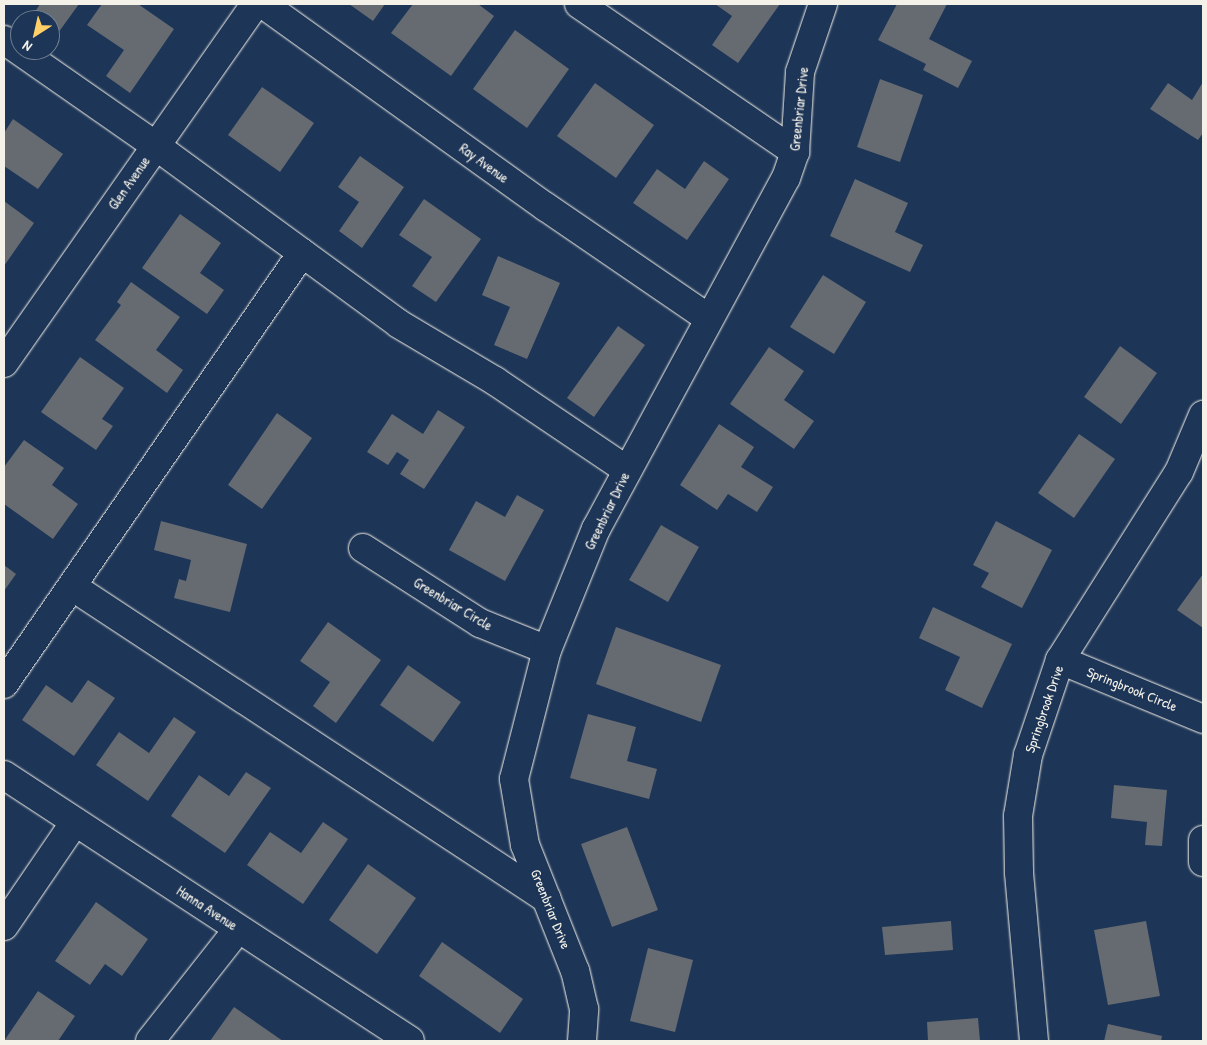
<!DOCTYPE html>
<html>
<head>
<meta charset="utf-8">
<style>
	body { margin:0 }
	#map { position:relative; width:1207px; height:1045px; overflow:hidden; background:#1d3557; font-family:"Patrick Hand",sans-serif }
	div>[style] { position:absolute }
	.building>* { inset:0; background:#666a71 }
	.roads { filter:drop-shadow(0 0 1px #f4f1e8) drop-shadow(0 0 1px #f4f1e8) }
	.minor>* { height:28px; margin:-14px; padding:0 14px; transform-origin:14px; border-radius:14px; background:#1d3557 }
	span { translate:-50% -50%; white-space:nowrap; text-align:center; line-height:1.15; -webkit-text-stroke:4px #1d3557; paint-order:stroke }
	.street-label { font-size:14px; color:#f4f1e8 }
	.frame { position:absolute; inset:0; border:5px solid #f4f1e8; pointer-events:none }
	.north { position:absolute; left:10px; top:10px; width:50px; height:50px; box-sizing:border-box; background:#1d3557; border:1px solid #738091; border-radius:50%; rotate:215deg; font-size:14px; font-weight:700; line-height:20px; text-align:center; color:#f4f1e8 }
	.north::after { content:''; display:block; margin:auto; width:18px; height:22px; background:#ffd166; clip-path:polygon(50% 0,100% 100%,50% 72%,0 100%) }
</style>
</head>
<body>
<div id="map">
	<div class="building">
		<div style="clip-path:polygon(40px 4px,79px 4px,58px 33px,50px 27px,50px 20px,40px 20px,33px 15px)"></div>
		<div style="clip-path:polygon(102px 4px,138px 4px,174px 29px,130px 93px,106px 76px,124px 50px,87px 25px)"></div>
		<div style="clip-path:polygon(349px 4px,385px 4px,373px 21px)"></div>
		<div style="clip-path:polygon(413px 4px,478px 4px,494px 16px,451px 76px,391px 33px)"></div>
		<div style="clip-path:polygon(715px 4px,780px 4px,738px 63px,712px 45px,732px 16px)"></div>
		<div style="clip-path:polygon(897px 4px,947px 4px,929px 39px,972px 61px,958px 88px,923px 70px,926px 64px,878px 40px)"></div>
		<div style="clip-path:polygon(515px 30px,569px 69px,527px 128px,473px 89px)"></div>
		<div style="clip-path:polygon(880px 79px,923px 95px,900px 162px,857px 147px)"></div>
		<div style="clip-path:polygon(1203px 82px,1203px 133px,1198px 140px,1150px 109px,1168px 83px,1192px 100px)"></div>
		<div style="clip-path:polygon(595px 83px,654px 125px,616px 178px,557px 136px)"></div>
		<div style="clip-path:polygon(262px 87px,314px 123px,280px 172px,228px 135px)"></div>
		<div style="clip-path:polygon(13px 119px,63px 154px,38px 189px,4px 166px,4px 133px)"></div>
		<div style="clip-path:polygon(360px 156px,404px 187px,362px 248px,339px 231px,359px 202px,338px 187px)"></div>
		<div style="clip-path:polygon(704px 161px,729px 179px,687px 240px,633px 203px,657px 169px,685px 189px)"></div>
		<div style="clip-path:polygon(855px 179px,908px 203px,895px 232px,923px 245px,910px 272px,830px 236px)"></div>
		<div style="clip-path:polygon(424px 199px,481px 239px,436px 302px,412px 286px,432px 257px,399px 235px)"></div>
		<div style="clip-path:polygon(4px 201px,34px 223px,4px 266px)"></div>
		<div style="clip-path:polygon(180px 214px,221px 243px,200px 273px,224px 290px,207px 314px,142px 268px)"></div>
		<div style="clip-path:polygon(498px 256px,560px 283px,527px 359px,494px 345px,510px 307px,482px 295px)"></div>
		<div style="clip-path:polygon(823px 275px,866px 302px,834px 354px,790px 327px)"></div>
		<div style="clip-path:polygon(131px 282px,180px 317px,156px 350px,183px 370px,167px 393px,95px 340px,121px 305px,117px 302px)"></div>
		<div style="clip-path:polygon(618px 326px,645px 345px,594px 417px,567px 398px)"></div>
		<div style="clip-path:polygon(1120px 346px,1157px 373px,1121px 424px,1084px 397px)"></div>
		<div style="clip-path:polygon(769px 347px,804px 371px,784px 400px,814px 421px,794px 449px,730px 404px)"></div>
		<div style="clip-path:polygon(80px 357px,124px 388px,102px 419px,113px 426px,96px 450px,41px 412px)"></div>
		<div style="clip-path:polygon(438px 410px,465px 427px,424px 489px,400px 474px,409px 460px,397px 452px,388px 465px,367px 452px,392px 414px,423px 434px)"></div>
		<div style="clip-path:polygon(277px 413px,312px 438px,262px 509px,228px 485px)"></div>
		<div style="clip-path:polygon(719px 424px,754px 447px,741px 467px,773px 487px,757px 512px,728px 494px,717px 510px,680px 485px)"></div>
		<div style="clip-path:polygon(1079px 434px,1115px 459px,1074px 518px,1038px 493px)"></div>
		<div style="clip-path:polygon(24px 440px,64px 468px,52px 485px,78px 504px,53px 539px,4px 504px,4px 467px)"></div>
		<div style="clip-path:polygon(517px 495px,544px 510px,505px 581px,449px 550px,476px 501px,505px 517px)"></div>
		<div style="clip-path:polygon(161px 521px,247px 544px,230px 612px,174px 598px,179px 579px,186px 581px,191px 560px,154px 550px)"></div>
		<div style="clip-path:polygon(996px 521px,1052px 550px,1022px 608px,981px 587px,989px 573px,973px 565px)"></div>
		<div style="clip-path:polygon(661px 525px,699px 547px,668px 602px,629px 580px)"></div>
		<div style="clip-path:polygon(4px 565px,16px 574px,4px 591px)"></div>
		<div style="clip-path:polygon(1203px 574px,1203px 628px,1177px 610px)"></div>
		<div style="clip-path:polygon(933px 607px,1012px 644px,982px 708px,945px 690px,960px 657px,919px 638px)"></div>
		<div style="clip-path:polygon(328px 622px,381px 660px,336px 723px,313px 706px,330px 682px,300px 661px)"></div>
		<div style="clip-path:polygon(616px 627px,721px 665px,701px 722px,596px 684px)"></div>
		<div style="clip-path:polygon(408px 665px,461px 702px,433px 742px,380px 705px)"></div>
		<div style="clip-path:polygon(88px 680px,115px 698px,74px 756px,22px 720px,46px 685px,72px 703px)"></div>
		<div style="clip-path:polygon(588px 714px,636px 727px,627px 761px,657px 769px,649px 799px,570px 778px)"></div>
		<div style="clip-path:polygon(174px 717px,196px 732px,148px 801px,96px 765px,119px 732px,149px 753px)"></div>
		<div style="clip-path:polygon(246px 772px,271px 788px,225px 853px,171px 816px,199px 775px,229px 796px)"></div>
		<div style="clip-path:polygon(1114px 785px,1167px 790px,1162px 846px,1145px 845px,1147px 822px,1111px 818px)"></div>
		<div style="clip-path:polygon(323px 822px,348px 839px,303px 904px,247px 865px,270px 832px,301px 853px)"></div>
		<div style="clip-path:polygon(627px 827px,658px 910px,612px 927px,581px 844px)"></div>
		<div style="clip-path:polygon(368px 864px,416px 898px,377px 954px,329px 920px)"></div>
		<div style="clip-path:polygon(96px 902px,148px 939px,122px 976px,105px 964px,90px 985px,55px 961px)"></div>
		<div style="clip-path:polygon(951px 921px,953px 950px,885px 955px,882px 927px)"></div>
		<div style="clip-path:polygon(1146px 921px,1160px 996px,1108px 1005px,1094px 930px)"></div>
		<div style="clip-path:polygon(442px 942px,523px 999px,500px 1033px,419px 976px)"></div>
		<div style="clip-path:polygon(648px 948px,693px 960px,675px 1032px,630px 1021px)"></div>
		<div style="clip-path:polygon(38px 991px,75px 1016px,58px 1041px,4px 1041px)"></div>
		<div style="clip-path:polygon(234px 1007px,283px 1041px,210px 1041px)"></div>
		<div style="clip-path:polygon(978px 1018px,980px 1041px,928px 1041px,927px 1022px)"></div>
		<div style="clip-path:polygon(1108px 1024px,1162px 1036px,1161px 1041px,1104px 1041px)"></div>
	</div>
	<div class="roads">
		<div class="minor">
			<div style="left:263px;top:4px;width:348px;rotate:35.7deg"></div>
			<div style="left:546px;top:207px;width:196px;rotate:34.4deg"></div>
			<div style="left:579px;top:4px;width:262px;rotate:34.4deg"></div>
			<div style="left:4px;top:40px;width:185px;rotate:34.9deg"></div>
			<div style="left:156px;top:146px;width:301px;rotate:36.2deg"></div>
			<div style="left:399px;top:324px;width:112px;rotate:30.7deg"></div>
			<div style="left:495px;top:381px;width:159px;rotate:34deg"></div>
			<div style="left:4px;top:363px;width:438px;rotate:-55deg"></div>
			<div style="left:363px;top:548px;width:139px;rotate:32.7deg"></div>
			<div style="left:480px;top:623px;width:72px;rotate:21.9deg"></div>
			<div style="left:73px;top:587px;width:567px;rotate:33.35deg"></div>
			<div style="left:1060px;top:660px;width:155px;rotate:22.4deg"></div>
			<div style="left:4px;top:684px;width:524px;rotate:-55.34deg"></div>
			<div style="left:4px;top:775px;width:485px;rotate:33.2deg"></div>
			<div style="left:1203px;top:840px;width:22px;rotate:90deg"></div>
			<div style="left:4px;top:926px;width:126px;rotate:-55.7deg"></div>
			<div style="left:150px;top:1041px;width:142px;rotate:-51.8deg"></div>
			<div style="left:582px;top:1041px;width:32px;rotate:-86deg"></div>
			<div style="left:584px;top:1009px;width:39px;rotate:-103deg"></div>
			<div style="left:575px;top:971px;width:136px;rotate:-111.6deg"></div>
			<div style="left:525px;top:845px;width:67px;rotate:-99.5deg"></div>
			<div style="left:514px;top:779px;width:133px;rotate:-75.7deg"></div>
			<div style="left:547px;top:650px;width:131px;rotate:-68deg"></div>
			<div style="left:596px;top:529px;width:399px;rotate:-61.6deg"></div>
			<div style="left:786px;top:178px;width:28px;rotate:-71deg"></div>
			<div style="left:795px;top:152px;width:80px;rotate:-86.4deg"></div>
			<div style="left:800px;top:72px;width:72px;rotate:-71.3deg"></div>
			<div style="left:1034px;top:1041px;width:170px;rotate:-95.1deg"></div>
			<div style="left:1019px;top:872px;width:56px;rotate:-91deg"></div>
			<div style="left:1018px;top:816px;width:62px;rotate:-80.7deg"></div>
			<div style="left:1028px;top:755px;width:100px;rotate:-71.4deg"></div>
			<div style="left:1060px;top:660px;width:222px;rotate:-57.7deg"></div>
			<div style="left:1179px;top:472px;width:62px;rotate:-67.2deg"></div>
		</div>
	</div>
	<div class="street-label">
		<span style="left:799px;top:109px;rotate:-84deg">Greenbriar Drive</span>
		<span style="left:484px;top:163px;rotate:36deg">Ray Avenue</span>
		<span style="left:129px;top:183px;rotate:-55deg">Glen Avenue</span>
		<span style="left:607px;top:511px;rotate:-64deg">Greenbriar Drive</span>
		<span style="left:453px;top:604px;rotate:31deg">Greenbriar Circle</span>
		<span style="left:1132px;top:689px;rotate:22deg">Springbrook Circle</span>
		<span style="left:1044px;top:709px;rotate:-71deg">Springbrook Drive</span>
		<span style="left:207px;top:908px;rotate:33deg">Hanna Avenue</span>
		<span style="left:551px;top:909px;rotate:68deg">Greenbriar Drive</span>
	</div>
	<div class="frame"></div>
	<div class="north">N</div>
</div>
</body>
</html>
